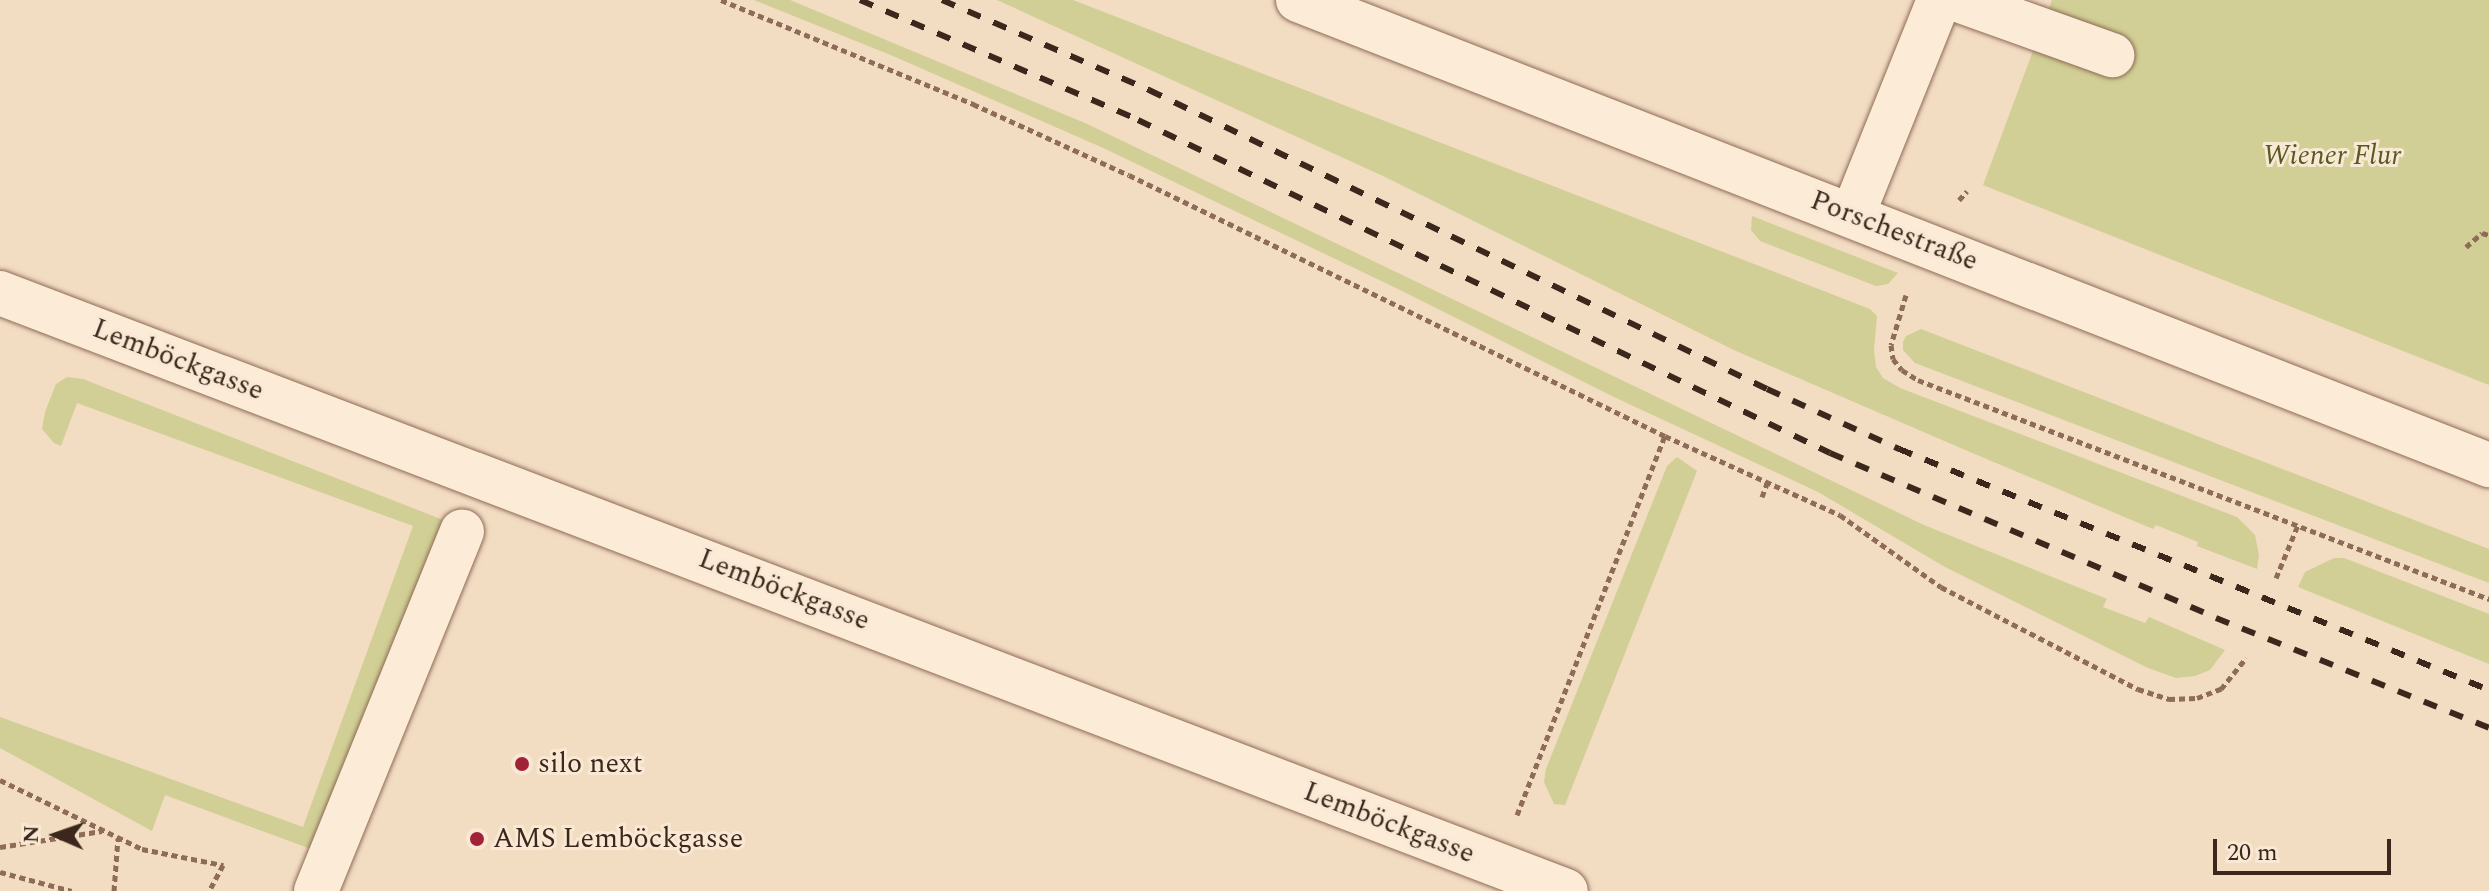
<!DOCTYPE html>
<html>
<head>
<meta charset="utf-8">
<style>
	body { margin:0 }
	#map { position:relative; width:2489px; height:891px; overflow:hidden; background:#f2dcc2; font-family:Spectral,serif }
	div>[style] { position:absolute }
	.green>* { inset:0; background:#d1cf95 }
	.path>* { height:5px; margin-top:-2.5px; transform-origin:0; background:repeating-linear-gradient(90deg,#8e6c57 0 6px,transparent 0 10px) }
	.roads { filter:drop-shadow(0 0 2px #8e6c57) drop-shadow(0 0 2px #8e6c57) }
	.minor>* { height:44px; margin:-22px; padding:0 22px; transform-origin:22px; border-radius:22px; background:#fcebd7 }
	.rail>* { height:6px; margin-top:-3px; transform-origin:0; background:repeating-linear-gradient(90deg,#3c271d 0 14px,transparent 0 28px) }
	.dots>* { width:22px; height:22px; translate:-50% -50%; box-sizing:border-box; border:4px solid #f9e8d3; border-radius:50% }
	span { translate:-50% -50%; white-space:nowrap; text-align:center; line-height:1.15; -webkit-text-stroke:6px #f9e8d3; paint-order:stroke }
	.park-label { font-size:28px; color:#555b22; font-style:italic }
	.street-label { font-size:28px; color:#3c271d }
	.poi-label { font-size:28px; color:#3c271d }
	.left { translate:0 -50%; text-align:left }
	.north { position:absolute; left:16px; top:795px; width:80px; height:80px; -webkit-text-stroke:6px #f9e8d3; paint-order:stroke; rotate:272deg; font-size:22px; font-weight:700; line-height:32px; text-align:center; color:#3c271d }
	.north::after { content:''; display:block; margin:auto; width:28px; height:36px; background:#3c271d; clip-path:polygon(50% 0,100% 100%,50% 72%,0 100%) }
	.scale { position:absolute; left:2213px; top:839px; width:178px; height:36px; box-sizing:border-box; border:4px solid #3c271d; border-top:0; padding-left:10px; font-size:24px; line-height:28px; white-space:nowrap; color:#3c271d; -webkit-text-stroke:6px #f9e8d3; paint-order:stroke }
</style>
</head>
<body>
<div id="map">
	<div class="green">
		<div style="clip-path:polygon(754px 0,790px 0,1085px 123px,1924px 525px,2107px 599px,2103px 607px,2145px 623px,2149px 617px,2225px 650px,2210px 670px,2195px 676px,2176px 678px,2148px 668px,1945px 567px,1818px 492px,1614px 397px,1396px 288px,1101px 147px,893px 56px)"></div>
		<div style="clip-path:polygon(997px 0,1073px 0,1870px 309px,1877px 316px,1874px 350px,1876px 367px,1883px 378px,1900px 388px,2237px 517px,2255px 535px,2259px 555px,2257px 569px,2197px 546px,2198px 542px,2156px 525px,2153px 529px,1963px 449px,1736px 351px,1383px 176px)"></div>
		<div style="clip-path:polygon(2052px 0,2489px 0,2489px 385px,1983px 185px)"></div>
		<div style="clip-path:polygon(1752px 216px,1898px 273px,1888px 284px,1876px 286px,1760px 241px,1751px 230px)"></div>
		<div style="clip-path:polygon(1921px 329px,2489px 549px,2489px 583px,1915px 363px,1903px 350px,1903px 342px,1906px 336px)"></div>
		<div style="clip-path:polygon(67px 377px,83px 379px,451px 523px,319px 852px,165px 795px,152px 831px,0 748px,0 717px,303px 827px,413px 526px,77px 403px,61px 446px,54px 443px,42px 429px,45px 412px,56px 384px)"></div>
		<div style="clip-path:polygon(1677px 457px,1697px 471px,1565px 805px,1554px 804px,1544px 782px,1546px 769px,1667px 466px)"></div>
		<div style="clip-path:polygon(2334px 558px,2344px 558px,2489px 614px,2489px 664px,2298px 587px,2305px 572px)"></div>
	</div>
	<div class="path">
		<div style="left:721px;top:0;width:273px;rotate:22.4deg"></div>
		<div style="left:973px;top:104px;width:171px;rotate:24.5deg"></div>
		<div style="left:1129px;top:175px;width:596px;rotate:25.96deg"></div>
		<div style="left:1665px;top:436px;width:192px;rotate:24.3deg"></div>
		<div style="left:1840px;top:515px;width:124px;rotate:35.5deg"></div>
		<div style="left:1941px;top:587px;width:222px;rotate:27.4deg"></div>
		<div style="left:2138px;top:689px;width:33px;rotate:18deg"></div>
		<div style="left:2169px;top:699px;width:28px;rotate:-2deg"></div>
		<div style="left:2197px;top:698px;width:26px;rotate:-21deg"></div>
		<div style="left:2221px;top:689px;width:40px;rotate:-51deg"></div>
		<div style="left:1959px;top:200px;width:12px;rotate:-48deg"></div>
		<div style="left:2466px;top:247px;width:21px;rotate:-41deg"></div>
		<div style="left:2482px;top:233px;width:7px;rotate:16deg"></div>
		<div style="left:1906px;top:295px;width:52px;rotate:106.7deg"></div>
		<div style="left:1891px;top:345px;width:14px;rotate:82deg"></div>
		<div style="left:1893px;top:359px;width:14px;rotate:51deg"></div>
		<div style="left:1902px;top:370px;width:19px;rotate:32deg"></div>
		<div style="left:1918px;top:380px;width:612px;rotate:20.98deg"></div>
		<div style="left:1762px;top:497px;width:15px;rotate:-70deg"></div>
		<div style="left:2276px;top:578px;width:57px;rotate:-67.5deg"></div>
		<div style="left:0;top:780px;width:158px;rotate:25.9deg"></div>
		<div style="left:142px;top:849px;width:83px;rotate:11.2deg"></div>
		<div style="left:223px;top:865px;width:30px;rotate:118deg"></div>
		<div style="left:1517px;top:815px;width:407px;rotate:-68.7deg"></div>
		<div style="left:0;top:847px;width:103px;rotate:-8.9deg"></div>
		<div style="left:0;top:872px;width:74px;rotate:14.8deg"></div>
		<div style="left:114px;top:891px;width:53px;rotate:-85.7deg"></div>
	</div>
	<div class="roads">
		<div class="minor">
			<div style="left:1298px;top:0;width:1279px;rotate:21.33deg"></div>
			<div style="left:1958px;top:0;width:164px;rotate:19.7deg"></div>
			<div style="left:1853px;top:214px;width:231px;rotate:-68.1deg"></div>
			<div style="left:0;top:293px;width:1676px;rotate:20.9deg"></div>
			<div style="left:316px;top:891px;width:388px;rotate:-67.9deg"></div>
		</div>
	</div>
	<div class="rail">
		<div style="left:860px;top:0;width:303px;rotate:23.3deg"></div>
		<div style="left:1138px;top:120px;width:768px;rotate:25.7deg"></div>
		<div style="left:1830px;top:453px;width:420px;rotate:23.1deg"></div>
		<div style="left:2216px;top:618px;width:294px;rotate:21.9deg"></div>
		<div style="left:942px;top:0;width:226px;rotate:23.5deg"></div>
		<div style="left:1149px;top:90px;width:687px;rotate:25.82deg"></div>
		<div style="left:1767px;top:389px;width:145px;rotate:24.4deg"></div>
		<div style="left:1899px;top:449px;width:637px;rotate:22.22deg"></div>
	</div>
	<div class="dots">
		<div style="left:522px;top:764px;background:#a22237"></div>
		<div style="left:477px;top:839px;background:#a22237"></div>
	</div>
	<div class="park-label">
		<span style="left:2332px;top:156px">Wiener Flur</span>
	</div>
	<div class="street-label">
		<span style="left:1894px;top:231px;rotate:21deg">Porschestraße</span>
		<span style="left:178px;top:360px;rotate:21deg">Lemböckgasse</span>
		<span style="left:784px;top:590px;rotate:21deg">Lemböckgasse</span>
		<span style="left:1389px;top:823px;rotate:21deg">Lemböckgasse</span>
	</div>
	<div class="poi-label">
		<span class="left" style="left:538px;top:764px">silo next</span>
		<span class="left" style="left:493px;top:839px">AMS Lemböckgasse</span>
	</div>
	<div class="north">N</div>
	<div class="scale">20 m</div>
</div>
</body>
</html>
